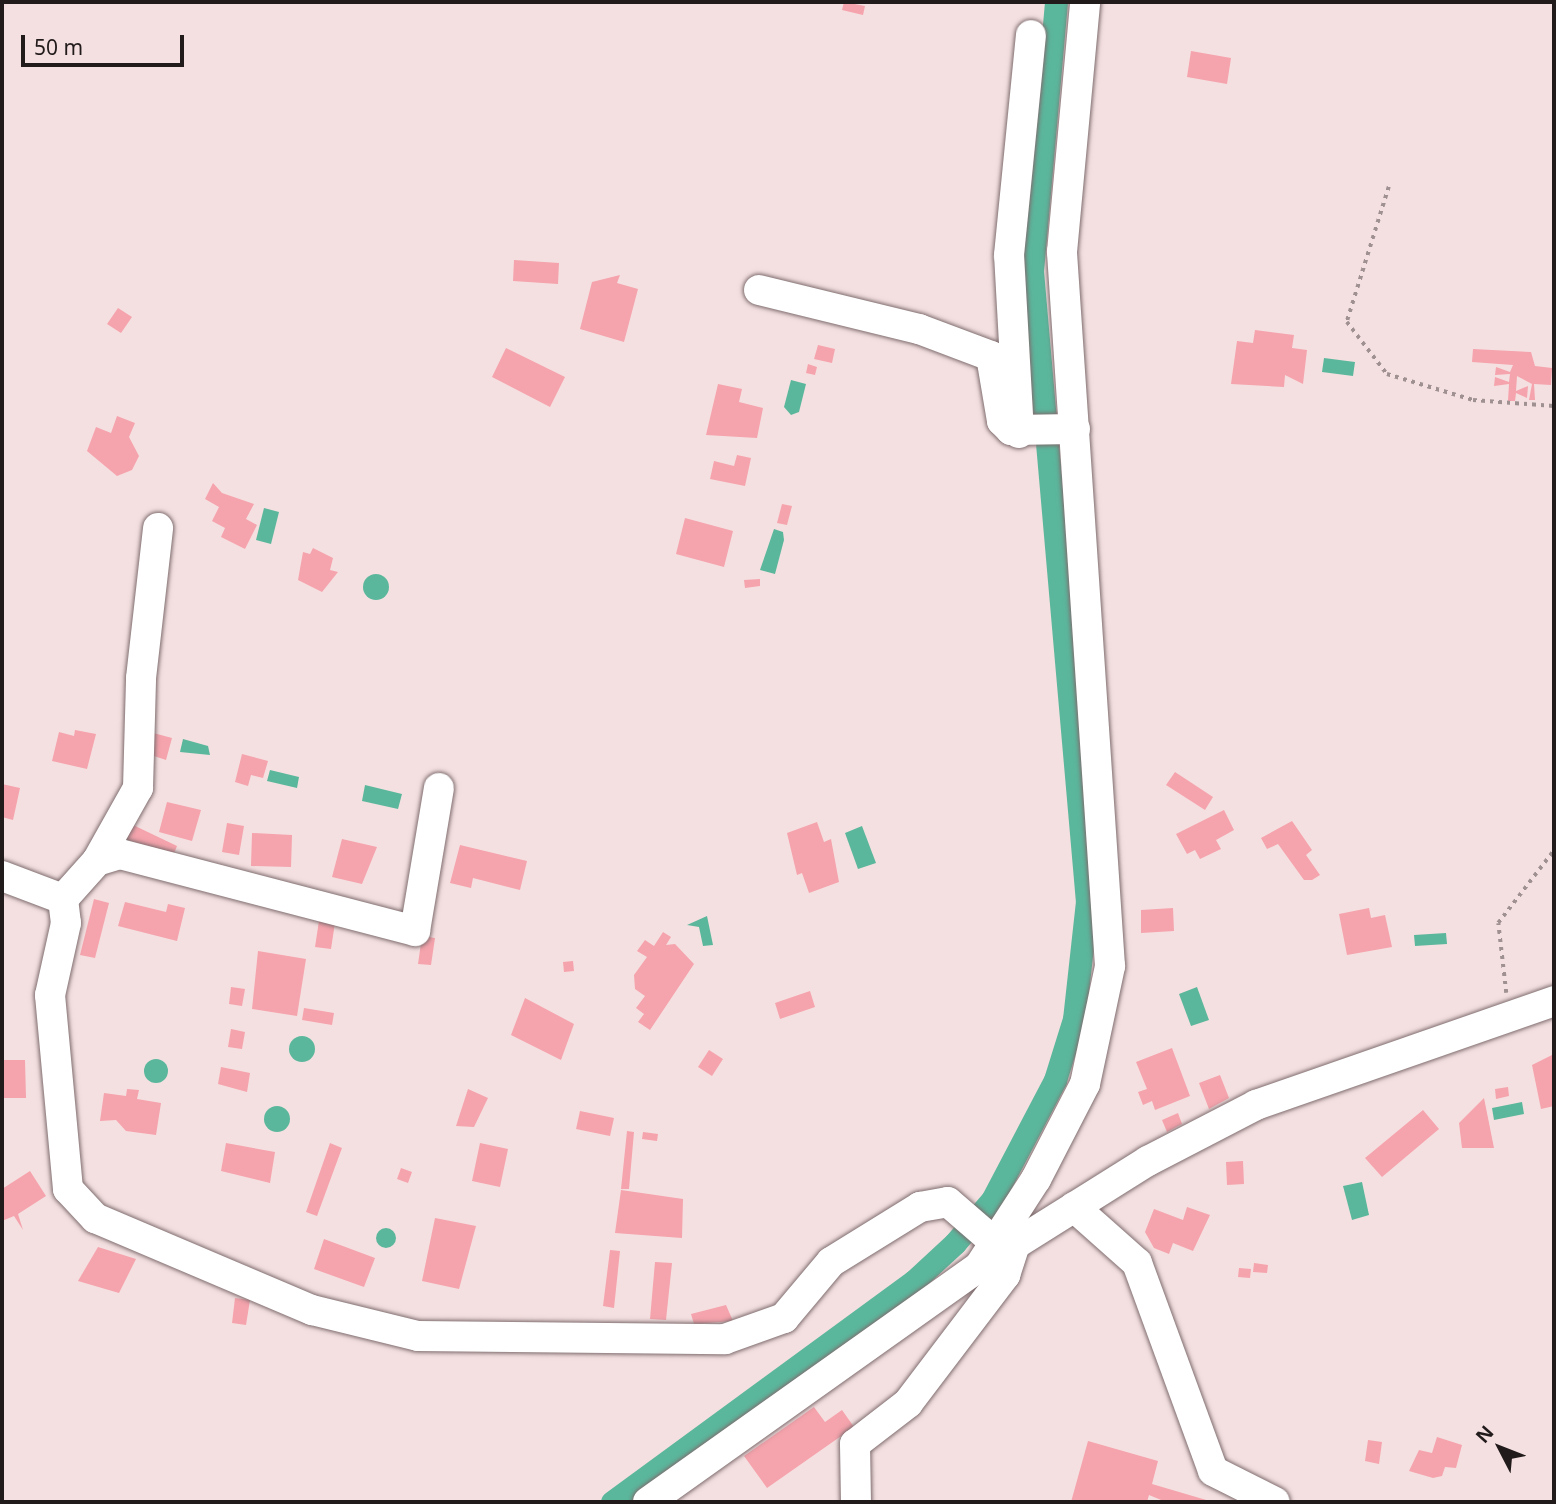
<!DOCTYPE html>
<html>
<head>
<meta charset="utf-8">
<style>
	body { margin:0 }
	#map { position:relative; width:1556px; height:1504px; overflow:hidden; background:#f5e0e1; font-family:"Noto Sans",sans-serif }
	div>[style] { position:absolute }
	.water>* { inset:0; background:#5bb79c }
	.round { border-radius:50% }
	.canal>* { height:23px; margin:-11.5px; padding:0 11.5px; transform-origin:11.5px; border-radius:11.5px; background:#5bb79c }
	.building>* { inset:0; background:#f5a3ac }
	.path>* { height:3.5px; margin-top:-1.75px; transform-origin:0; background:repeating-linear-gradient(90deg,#9f9091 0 3.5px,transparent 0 8.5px) }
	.roads { filter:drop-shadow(0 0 2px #7f6d6f) drop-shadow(0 0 2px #7f6d6f) }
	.minor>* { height:30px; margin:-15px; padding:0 15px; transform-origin:15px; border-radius:15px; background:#fff }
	span { translate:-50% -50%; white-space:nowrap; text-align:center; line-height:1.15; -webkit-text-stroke:7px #f5e0e1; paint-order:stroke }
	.frame { position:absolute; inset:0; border:4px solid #221b1c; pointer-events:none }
	.north { position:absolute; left:1465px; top:1413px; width:70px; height:70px; -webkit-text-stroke:5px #f5e0e1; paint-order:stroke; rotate:312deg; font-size:19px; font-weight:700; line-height:28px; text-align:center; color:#221b1c }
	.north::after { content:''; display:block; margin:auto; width:24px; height:32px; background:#221b1c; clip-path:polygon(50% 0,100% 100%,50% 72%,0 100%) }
	.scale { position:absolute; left:21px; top:35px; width:163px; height:32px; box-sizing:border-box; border:4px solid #221b1c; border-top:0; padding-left:9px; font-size:21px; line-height:24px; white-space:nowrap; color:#221b1c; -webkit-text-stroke:5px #f5e0e1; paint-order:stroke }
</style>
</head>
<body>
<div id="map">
	<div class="water">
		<div style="clip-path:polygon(1324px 358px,1355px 362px,1353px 376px,1322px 372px)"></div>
		<div style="clip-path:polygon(791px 380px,806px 384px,799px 412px,791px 415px,784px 407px)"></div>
		<div style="clip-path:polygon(264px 508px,279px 512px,271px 544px,256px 540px)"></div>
		<div style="clip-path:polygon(774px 529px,783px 532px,784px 540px,775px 574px,760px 570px)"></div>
		<div class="round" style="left:363px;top:574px;width:26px;height:26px"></div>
		<div style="clip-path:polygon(183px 739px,208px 746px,210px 755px,180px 752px)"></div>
		<div style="clip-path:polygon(270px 770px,299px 777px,297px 788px,267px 781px)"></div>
		<div style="clip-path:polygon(365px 785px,402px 794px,398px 809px,362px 801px)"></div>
		<div style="clip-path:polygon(862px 826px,876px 863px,858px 869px,845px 833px)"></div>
		<div style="clip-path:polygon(707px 916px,713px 945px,703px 946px,699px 927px,687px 925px)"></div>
		<div style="clip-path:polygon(1446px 933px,1447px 944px,1415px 946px,1414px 935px)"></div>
		<div style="clip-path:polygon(1197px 987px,1209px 1020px,1191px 1026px,1179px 994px)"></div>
		<div class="round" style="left:289px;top:1036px;width:26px;height:26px"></div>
		<div class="round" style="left:144px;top:1059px;width:24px;height:24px"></div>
		<div style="clip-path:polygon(1522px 1102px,1524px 1114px,1494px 1120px,1492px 1108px)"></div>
		<div class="round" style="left:264px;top:1106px;width:26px;height:26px"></div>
		<div style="clip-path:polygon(1362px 1182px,1369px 1215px,1352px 1220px,1343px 1186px)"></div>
		<div class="round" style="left:376px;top:1228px;width:20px;height:20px"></div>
	</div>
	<div class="canal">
		<div style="left:612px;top:1502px;width:374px;rotate:-36.2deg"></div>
		<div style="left:914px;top:1281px;width:56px;rotate:-42.8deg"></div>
		<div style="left:955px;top:1243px;width:57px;rotate:-49.3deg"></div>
		<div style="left:992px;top:1200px;width:136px;rotate:-62.3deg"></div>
		<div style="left:1055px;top:1080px;width:64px;rotate:-72.7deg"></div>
		<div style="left:1074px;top:1019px;width:118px;rotate:-83.7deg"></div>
		<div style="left:1087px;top:902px;width:633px;rotate:-94.98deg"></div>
		<div style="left:1032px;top:271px;width:270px;rotate:-84.9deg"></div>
	</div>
	<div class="building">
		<div style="clip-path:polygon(844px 2px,865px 6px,863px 15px,842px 10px)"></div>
		<div style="clip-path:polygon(1191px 51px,1231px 58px,1227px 84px,1187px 77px)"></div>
		<div style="clip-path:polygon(514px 260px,559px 263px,558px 284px,513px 281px)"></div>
		<div style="clip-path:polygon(620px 275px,617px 283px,638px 289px,624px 342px,580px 329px,592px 282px)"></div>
		<div style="clip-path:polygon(118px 308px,132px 317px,121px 333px,107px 324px)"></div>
		<div style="clip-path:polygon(1255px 330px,1294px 335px,1292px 348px,1307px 350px,1303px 384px,1285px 375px,1284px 387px,1231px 384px,1237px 341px,1253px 343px)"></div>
		<div style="clip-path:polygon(818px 345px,835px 349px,832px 363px,814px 359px)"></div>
		<div style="clip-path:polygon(506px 348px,565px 377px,550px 407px,492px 377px)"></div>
		<div style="clip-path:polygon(1473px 349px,1531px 352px,1535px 366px,1552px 368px,1551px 385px,1534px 384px,1535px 400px,1529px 400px,1532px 384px,1517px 376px,1516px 391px,1528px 386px,1527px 398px,1516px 393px,1515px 401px,1508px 401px,1509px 384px,1494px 386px,1495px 377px,1509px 382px,1510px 374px,1495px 375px,1496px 367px,1510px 372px,1513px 365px,1472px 362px)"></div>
		<div style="clip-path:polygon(808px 364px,817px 367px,815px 375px,806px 373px)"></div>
		<div style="clip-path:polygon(718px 384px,742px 389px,739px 402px,763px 408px,757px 438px,706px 435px)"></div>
		<div style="clip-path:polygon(117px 416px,135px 423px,129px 437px,139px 456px,132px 470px,117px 476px,87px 451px,96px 427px,111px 433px)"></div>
		<div style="clip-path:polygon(737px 455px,751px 458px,745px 486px,710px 479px,714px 461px,734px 466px)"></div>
		<div style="clip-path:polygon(213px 483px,222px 493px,254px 504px,246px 519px,257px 525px,245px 549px,221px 537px,225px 528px,212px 521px,219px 507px,205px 499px)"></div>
		<div style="clip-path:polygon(782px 504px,792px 506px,787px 525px,777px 523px)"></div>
		<div style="clip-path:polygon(685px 518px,733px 531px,724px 567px,676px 554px)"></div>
		<div style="clip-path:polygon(313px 548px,333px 558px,330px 570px,338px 572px,322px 592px,298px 580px,303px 552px,310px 554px)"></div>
		<div style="clip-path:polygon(760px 579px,760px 586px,745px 588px,744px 580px)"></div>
		<div style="clip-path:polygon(75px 730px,96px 734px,87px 769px,52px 761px,59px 732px,74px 736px)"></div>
		<div style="clip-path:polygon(146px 731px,172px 738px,166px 760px,145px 753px)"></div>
		<div style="clip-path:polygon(242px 754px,268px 761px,263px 778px,251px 775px,248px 786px,235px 782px)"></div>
		<div style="clip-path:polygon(1175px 772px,1213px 797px,1205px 810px,1166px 785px)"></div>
		<div style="clip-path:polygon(2px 784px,20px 788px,13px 820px,2px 817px)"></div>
		<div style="clip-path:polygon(167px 802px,201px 810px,192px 841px,159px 832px)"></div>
		<div style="clip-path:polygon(1224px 810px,1234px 830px,1216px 840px,1221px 849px,1200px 859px,1195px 850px,1187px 854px,1176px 834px)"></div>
		<div style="clip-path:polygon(1292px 821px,1312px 850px,1306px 855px,1320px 875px,1312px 880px,1304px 880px,1278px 844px,1267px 849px,1261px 838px)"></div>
		<div style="clip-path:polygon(817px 822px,824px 842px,831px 839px,839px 882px,809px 893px,802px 873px,797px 875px,787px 833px)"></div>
		<div style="clip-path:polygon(227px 823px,244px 826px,239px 855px,222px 852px)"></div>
		<div style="clip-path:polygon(131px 824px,177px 846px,173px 856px,126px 839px)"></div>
		<div style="clip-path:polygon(252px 833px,292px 835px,291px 867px,251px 866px)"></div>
		<div style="clip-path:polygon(342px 839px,377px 847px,362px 884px,332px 877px)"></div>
		<div style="clip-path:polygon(460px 845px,527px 861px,520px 890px,473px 878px,471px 888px,450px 883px)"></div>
		<div style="clip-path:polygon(94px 899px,109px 903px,95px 958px,80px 955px)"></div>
		<div style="clip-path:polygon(125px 902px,166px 912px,168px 904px,185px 908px,177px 941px,118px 926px)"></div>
		<div style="clip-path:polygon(1173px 908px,1174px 931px,1141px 933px,1141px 910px)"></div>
		<div style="clip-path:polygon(1369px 908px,1371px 918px,1385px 915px,1392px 947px,1347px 955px,1339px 914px)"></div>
		<div style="clip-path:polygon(320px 914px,336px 916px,331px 949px,315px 947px)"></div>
		<div style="clip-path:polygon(663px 932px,671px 937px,666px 945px,675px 944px,694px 964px,650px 1030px,638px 1022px,644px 1014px,636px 1008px,645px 996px,635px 989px,634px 975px,647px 957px,637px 951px,645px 940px,654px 946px)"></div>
		<div style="clip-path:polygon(422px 936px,435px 938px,431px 965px,418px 964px)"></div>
		<div style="clip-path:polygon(258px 951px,306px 959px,297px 1016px,252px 1009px)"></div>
		<div style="clip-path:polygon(573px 961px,574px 971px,564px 972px,563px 962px)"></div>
		<div style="clip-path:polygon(231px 987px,245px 989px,242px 1006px,229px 1004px)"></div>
		<div style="clip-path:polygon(810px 991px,815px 1007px,780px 1019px,775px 1003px)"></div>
		<div style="clip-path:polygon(525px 998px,574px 1024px,561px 1060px,511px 1035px)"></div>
		<div style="clip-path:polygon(304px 1008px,334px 1013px,332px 1025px,302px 1020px)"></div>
		<div style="clip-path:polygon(231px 1029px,245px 1032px,242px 1049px,228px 1047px)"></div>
		<div style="clip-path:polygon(1172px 1048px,1190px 1096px,1155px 1110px,1152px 1101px,1143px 1105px,1138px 1092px,1147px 1089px,1136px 1062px)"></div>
		<div style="clip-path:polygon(709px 1050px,723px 1059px,712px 1076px,698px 1067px)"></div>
		<div style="clip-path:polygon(1554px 1054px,1554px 1106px,1541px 1109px,1532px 1065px)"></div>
		<div style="clip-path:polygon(2px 1060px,25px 1060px,26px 1098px,2px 1098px)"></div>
		<div style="clip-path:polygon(221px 1067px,250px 1073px,247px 1092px,218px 1084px)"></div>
		<div style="clip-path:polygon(1220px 1075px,1229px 1098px,1209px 1109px,1199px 1083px)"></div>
		<div style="clip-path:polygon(1508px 1087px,1509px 1096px,1496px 1099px,1495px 1089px)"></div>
		<div style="clip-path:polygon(127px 1089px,139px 1090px,137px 1099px,161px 1103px,156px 1135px,126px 1131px,116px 1120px,100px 1121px,104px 1093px,126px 1096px)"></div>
		<div style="clip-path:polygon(468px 1089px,488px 1098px,474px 1127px,456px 1126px)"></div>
		<div style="clip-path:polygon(1484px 1098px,1494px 1148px,1462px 1148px,1459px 1123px)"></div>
		<div style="clip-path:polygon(1423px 1110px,1439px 1129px,1382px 1177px,1365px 1158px)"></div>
		<div style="clip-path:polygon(580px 1111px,614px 1118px,610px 1136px,576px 1129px)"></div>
		<div style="clip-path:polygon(1178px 1113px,1182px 1124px,1167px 1132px,1162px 1120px)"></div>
		<div style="clip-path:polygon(627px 1131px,634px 1132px,629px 1189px,621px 1189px)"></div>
		<div style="clip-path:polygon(643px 1132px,658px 1134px,657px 1141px,642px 1139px)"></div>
		<div style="clip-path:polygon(226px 1143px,275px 1152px,270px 1183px,221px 1171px)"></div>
		<div style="clip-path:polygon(330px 1143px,342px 1148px,317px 1216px,306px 1212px)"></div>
		<div style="clip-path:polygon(480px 1143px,508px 1149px,500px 1187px,472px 1181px)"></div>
		<div style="clip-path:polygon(1243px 1161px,1244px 1184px,1227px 1185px,1226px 1162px)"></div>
		<div style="clip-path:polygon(401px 1168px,412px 1172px,408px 1183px,397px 1179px)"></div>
		<div style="clip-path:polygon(30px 1171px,46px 1196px,18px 1214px,23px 1230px,14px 1216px,2px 1221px,2px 1189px)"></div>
		<div style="clip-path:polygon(621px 1190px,683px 1199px,682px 1238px,615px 1233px)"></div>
		<div style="clip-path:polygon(1187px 1207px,1210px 1215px,1193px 1251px,1173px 1243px,1169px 1254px,1154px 1248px,1145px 1232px,1154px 1209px,1183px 1220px)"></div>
		<div style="clip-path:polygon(435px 1218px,476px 1226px,459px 1289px,422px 1281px)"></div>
		<div style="clip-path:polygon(324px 1239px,375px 1258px,364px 1287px,314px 1269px)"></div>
		<div style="clip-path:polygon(98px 1247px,136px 1259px,119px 1293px,78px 1281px)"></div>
		<div style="clip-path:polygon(610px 1250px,620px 1251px,614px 1308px,603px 1306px)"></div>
		<div style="clip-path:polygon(655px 1262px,672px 1263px,666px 1320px,650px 1319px)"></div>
		<div style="clip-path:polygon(1254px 1263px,1268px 1265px,1267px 1273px,1253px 1272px)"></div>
		<div style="clip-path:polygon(1239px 1268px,1251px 1269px,1250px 1278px,1238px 1277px)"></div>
		<div style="clip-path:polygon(235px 1298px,250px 1300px,246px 1325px,232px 1323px)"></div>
		<div style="clip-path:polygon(726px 1305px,733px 1321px,694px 1324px,691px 1314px)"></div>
		<div style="clip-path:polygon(814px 1407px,825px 1422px,842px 1410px,854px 1427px,767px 1488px,744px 1456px)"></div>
		<div style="clip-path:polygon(1437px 1437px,1462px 1445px,1456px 1468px,1445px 1467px,1442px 1476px,1433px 1478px,1409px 1471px,1419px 1450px,1432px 1453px)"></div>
		<div style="clip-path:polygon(1368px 1440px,1382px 1442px,1379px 1464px,1365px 1461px)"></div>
		<div style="clip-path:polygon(1088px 1441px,1158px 1461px,1152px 1484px,1213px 1502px,1166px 1502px,1149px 1495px,1147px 1502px,1071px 1502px)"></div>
	</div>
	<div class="path">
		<div style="left:1389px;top:187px;width:141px;rotate:107.3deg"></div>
		<div style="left:1347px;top:322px;width:66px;rotate:52.4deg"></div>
		<div style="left:1387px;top:374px;width:90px;rotate:16.8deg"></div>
		<div style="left:1473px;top:400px;width:81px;rotate:4.2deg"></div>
		<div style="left:1506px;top:993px;width:70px;rotate:-96.5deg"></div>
		<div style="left:1498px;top:923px;width:92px;rotate:-52.5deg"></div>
	</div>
	<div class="roads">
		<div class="minor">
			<div style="left:759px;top:290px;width:165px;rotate:13.7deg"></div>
			<div style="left:919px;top:329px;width:77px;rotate:20.6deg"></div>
			<div style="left:991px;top:356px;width:66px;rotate:80.4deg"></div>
			<div style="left:1002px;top:421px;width:13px;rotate:45deg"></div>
			<div style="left:1011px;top:430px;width:64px;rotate:-0.9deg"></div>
			<div style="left:1019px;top:433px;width:178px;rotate:-93.2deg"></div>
			<div style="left:1009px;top:255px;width:221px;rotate:-84.3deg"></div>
			<div style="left:97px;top:861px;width:84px;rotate:-60.7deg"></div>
			<div style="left:138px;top:788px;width:110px;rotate:-88.4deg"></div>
			<div style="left:141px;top:678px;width:151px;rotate:-83.5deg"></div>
			<div style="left:2px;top:876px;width:65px;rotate:20.7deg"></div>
			<div style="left:63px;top:899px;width:24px;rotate:83deg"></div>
			<div style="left:66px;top:923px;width:74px;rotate:102.5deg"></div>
			<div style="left:50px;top:995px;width:195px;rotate:84.7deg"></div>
			<div style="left:68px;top:1189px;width:40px;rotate:47deg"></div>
			<div style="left:95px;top:1218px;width:236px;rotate:23deg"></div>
			<div style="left:312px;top:1310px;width:109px;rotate:13.8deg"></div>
			<div style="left:418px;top:1336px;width:307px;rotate:0.6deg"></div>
			<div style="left:725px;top:1339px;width:63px;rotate:-19.6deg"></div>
			<div style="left:784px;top:1318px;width:73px;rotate:-50deg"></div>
			<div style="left:831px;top:1262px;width:105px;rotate:-31.7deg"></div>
			<div style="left:920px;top:1207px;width:28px;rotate:-10deg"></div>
			<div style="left:948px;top:1202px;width:60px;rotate:40.9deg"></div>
			<div style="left:63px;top:899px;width:51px;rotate:-48.2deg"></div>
			<div style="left:97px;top:861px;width:24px;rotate:-17deg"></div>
			<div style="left:120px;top:854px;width:305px;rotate:14.6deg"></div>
			<div style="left:415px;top:931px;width:145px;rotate:-80.5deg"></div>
			<div style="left:1074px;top:1207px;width:84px;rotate:41.6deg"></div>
			<div style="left:1137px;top:1263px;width:221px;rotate:69.9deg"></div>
			<div style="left:1213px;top:1471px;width:69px;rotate:26.6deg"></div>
			<div style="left:982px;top:1265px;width:196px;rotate:-32.1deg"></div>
			<div style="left:1148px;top:1161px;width:122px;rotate:-27.4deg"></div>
			<div style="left:1256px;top:1105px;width:316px;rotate:-19.2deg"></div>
			<div style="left:648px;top:1502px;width:406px;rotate:-35.4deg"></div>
			<div style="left:979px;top:1267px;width:105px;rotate:-57.1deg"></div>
			<div style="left:1036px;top:1179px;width:107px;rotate:-62.7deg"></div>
			<div style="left:1085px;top:1084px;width:121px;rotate:-78deg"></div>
			<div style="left:1110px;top:966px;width:716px;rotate:-93.85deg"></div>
			<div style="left:1062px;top:252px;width:251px;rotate:-84.7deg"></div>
			<div style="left:856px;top:1502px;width:58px;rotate:-91deg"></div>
			<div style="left:855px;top:1444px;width:67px;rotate:-37.7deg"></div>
			<div style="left:908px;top:1403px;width:161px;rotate:-52.8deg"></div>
			<div style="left:1005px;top:1275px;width:32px;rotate:-72deg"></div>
		</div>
	</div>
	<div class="frame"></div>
	<div class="north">N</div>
	<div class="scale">50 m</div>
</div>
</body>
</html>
